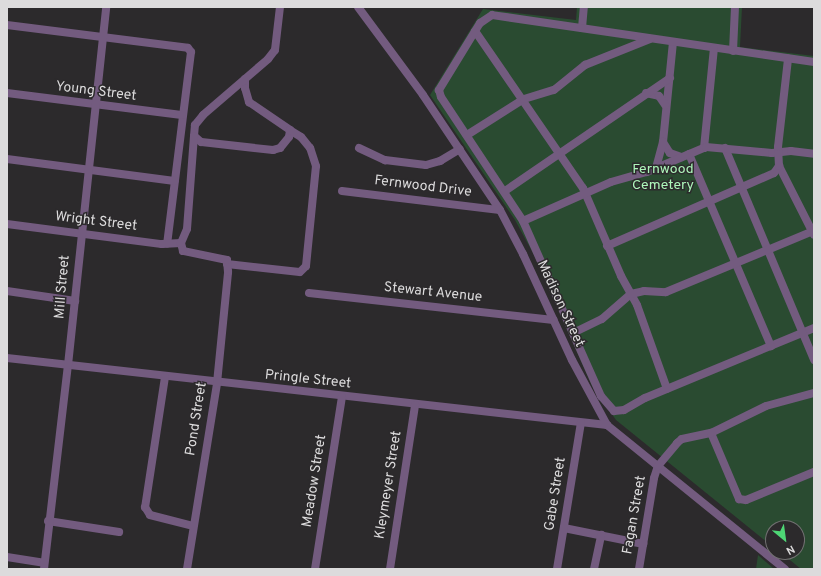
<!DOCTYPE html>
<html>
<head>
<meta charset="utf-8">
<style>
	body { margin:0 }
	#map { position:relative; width:821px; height:576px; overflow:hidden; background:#2c2a2c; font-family:Overpass,sans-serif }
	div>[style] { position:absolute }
	.green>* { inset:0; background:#2a4b31 }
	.minor>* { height:8px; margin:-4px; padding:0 4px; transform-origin:4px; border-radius:4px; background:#735b7f }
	span { translate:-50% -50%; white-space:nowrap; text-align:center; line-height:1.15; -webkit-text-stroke:3px #2c2a2c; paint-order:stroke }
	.street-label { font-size:14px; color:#dcdbdc }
	.park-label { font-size:14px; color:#adf6ba }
	.frame { position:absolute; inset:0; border:8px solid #dcdbdc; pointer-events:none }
	.north { position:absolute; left:765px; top:520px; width:40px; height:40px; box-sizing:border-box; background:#2c2a2c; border:1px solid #727172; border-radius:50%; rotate:151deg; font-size:11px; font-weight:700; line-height:16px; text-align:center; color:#dcdbdc }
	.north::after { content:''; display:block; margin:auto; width:14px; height:18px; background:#4ed675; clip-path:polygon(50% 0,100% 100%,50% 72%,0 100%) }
</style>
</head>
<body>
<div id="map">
	<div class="green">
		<div style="clip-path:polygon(577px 7px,742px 7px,740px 47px,814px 56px,814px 569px,801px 569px,780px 552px,797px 552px,797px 528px,773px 528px,773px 547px,616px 420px,592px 386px,534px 255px,515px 220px,430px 95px,483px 9px,576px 20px)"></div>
		<div style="clip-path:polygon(758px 555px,774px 569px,756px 569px)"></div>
	</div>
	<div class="minor">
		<div style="left:358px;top:7px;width:109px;rotate:53.5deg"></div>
		<div style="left:423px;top:95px;width:138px;rotate:56.2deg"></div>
		<div style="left:500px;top:210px;width:50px;rotate:62.4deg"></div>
		<div style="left:523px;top:254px;width:117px;rotate:65.2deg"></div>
		<div style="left:572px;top:360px;width:74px;rotate:61.7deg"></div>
		<div style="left:607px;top:425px;width:229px;rotate:39deg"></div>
		<div style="left:7px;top:25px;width:182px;rotate:7.2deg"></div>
		<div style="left:188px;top:48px;width:5px;rotate:53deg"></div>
		<div style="left:191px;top:52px;width:193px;rotate:97.1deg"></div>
		<div style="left:582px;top:28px;width:21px;rotate:-85deg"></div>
		<div style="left:475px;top:31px;width:191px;rotate:55.5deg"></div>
		<div style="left:583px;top:188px;width:96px;rotate:66.6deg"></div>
		<div style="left:621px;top:276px;width:33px;rotate:61deg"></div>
		<div style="left:637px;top:305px;width:89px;rotate:70.3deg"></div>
		<div style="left:673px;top:42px;width:100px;rotate:95.7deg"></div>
		<div style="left:663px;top:142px;width:13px;rotate:58deg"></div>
		<div style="left:670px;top:153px;width:12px;rotate:20deg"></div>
		<div style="left:733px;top:51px;width:44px;rotate:-87.4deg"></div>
		<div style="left:814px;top:62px;width:325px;rotate:-171.7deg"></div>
		<div style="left:492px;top:15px;width:14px;rotate:146deg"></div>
		<div style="left:480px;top:23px;width:79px;rotate:121.5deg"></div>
		<div style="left:439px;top:90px;width:7px;rotate:74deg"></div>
		<div style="left:441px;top:97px;width:149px;rotate:56.5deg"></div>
		<div style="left:523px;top:221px;width:192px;rotate:66deg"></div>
		<div style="left:601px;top:396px;width:20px;rotate:49deg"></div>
		<div style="left:614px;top:411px;width:10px;rotate:-6deg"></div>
		<div style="left:624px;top:410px;width:24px;rotate:-30deg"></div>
		<div style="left:645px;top:398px;width:183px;rotate:-22.5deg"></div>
		<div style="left:245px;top:79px;width:9px;rotate:90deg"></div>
		<div style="left:245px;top:88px;width:15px;rotate:74deg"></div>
		<div style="left:249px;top:102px;width:50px;rotate:34.3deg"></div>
		<div style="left:290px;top:130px;width:7px;rotate:98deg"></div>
		<div style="left:289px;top:137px;width:14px;rotate:129deg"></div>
		<div style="left:280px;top:148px;width:7px;rotate:164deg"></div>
		<div style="left:273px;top:150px;width:72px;rotate:-173.7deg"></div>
		<div style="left:201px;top:142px;width:9px;rotate:-139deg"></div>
		<div style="left:194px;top:136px;width:11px;rotate:-85deg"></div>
		<div style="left:195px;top:125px;width:13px;rotate:-51deg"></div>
		<div style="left:203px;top:115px;width:86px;rotate:-40.7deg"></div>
		<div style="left:268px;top:59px;width:11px;rotate:-52deg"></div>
		<div style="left:275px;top:50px;width:43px;rotate:-83.4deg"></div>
		<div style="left:7px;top:93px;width:176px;rotate:7.2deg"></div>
		<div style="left:646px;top:93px;width:13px;rotate:13deg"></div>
		<div style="left:659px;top:96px;width:11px;rotate:56deg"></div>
		<div style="left:467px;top:135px;width:67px;rotate:-32.3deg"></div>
		<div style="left:524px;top:99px;width:31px;rotate:-17deg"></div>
		<div style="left:554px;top:90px;width:40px;rotate:-39deg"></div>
		<div style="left:585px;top:65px;width:70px;rotate:-21.8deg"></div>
		<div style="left:359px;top:148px;width:29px;rotate:25deg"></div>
		<div style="left:385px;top:160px;width:41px;rotate:7deg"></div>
		<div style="left:426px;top:165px;width:15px;rotate:-16deg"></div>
		<div style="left:440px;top:161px;width:23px;rotate:-31deg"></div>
		<div style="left:704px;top:148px;width:100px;rotate:-84.3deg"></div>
		<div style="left:725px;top:148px;width:230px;rotate:67.2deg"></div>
		<div style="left:689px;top:154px;width:209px;rotate:66.9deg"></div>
		<div style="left:7px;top:159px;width:169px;rotate:7.5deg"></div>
		<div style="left:779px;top:166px;width:77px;rotate:63.1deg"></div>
		<div style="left:656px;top:168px;width:27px;rotate:-75deg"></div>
		<div style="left:342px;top:191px;width:159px;rotate:6.9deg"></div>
		<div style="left:505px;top:191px;width:200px;rotate:-34.4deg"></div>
		<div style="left:523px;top:221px;width:96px;rotate:-23.9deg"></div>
		<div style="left:611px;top:182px;width:37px;rotate:-16deg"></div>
		<div style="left:647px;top:172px;width:64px;rotate:-23deg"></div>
		<div style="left:706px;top:147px;width:66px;rotate:5.2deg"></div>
		<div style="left:772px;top:153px;width:19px;rotate:-6deg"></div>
		<div style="left:791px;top:151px;width:23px;rotate:7deg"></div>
		<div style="left:7px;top:224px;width:156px;rotate:7.4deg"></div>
		<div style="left:162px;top:244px;width:19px;rotate:-3deg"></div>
		<div style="left:607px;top:246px;width:182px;rotate:-23.6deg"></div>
		<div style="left:774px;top:173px;width:9px;rotate:-54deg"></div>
		<div style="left:779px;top:166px;width:19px;rotate:-93deg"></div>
		<div style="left:778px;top:147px;width:89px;rotate:-83.5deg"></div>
		<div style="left:227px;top:264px;width:73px;rotate:6.3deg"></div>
		<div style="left:300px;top:272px;width:8px;rotate:-45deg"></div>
		<div style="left:306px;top:266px;width:100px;rotate:-84.3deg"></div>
		<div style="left:316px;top:166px;width:19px;rotate:-108deg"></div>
		<div style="left:310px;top:148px;width:14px;rotate:-129deg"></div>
		<div style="left:301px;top:137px;width:13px;rotate:-148deg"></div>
		<div style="left:7px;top:291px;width:69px;rotate:8.4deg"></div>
		<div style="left:309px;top:293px;width:246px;rotate:6.3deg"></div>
		<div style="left:573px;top:333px;width:32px;rotate:-26deg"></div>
		<div style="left:602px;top:319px;width:38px;rotate:-41deg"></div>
		<div style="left:631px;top:294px;width:13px;rotate:-13deg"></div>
		<div style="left:644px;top:291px;width:22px;rotate:3deg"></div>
		<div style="left:666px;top:292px;width:157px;rotate:-22.5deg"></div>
		<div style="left:7px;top:358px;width:604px;rotate:6.37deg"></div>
		<div style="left:165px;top:377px;width:132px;rotate:98.7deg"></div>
		<div style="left:145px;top:507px;width:9px;rotate:58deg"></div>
		<div style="left:150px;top:515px;width:44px;rotate:14.3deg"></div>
		<div style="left:711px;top:433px;width:72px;rotate:67deg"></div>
		<div style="left:739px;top:499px;width:7px;rotate:8deg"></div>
		<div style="left:746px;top:500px;width:74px;rotate:-22.4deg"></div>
		<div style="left:48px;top:521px;width:72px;rotate:8.8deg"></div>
		<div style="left:564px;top:528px;width:81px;rotate:11.4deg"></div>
		<div style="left:7px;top:557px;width:37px;rotate:9deg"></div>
		<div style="left:44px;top:569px;width:205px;rotate:-83.3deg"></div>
		<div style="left:68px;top:365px;width:360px;rotate:-83.9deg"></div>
		<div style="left:187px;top:569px;width:188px;rotate:-80.8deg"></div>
		<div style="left:217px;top:383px;width:112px;rotate:-84.3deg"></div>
		<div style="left:228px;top:272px;width:12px;rotate:-95deg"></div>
		<div style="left:227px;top:260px;width:45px;rotate:-168.4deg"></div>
		<div style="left:183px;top:251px;width:8px;rotate:-104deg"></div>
		<div style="left:181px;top:243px;width:15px;rotate:-67deg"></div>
		<div style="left:187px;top:229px;width:93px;rotate:-85.7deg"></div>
		<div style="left:315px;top:569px;width:174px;rotate:-81.1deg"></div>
		<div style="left:390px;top:569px;width:166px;rotate:-81.3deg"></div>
		<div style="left:557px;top:569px;width:148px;rotate:-80.7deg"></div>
		<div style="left:594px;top:569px;width:35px;rotate:-78deg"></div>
		<div style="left:639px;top:569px;width:92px;rotate:-80.6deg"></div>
		<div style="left:654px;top:478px;width:13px;rotate:-72deg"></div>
		<div style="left:658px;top:466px;width:30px;rotate:-50deg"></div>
		<div style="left:677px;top:443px;width:6px;rotate:-39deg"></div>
		<div style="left:682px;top:439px;width:30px;rotate:-12deg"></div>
		<div style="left:711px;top:433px;width:61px;rotate:-26.1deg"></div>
		<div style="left:766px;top:406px;width:50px;rotate:-15.2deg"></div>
	</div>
	<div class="street-label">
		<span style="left:96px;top:92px;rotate:7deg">Young Street</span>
		<span style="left:423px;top:187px;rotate:7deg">Fernwood Drive</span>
		<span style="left:96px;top:222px;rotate:7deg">Wright Street</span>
		<span style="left:63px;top:287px;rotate:-85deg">Mill Street</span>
		<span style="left:433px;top:293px;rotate:6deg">Stewart Avenue</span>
		<span style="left:560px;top:304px;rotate:65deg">Madison Street</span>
		<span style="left:308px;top:380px;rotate:6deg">Pringle Street</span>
		<span style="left:197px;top:419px;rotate:-81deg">Pond Street</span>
		<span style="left:315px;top:481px;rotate:-81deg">Meadow Street</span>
		<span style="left:389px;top:485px;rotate:-81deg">Kleymeyer Street</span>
		<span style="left:556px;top:494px;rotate:-81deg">Gabe Street</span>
		<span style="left:635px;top:515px;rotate:-80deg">Fagan Street</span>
	</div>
	<div class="park-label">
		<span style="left:663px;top:178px">Fernwood<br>Cemetery</span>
	</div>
	<div class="frame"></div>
	<div class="north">N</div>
</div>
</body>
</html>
